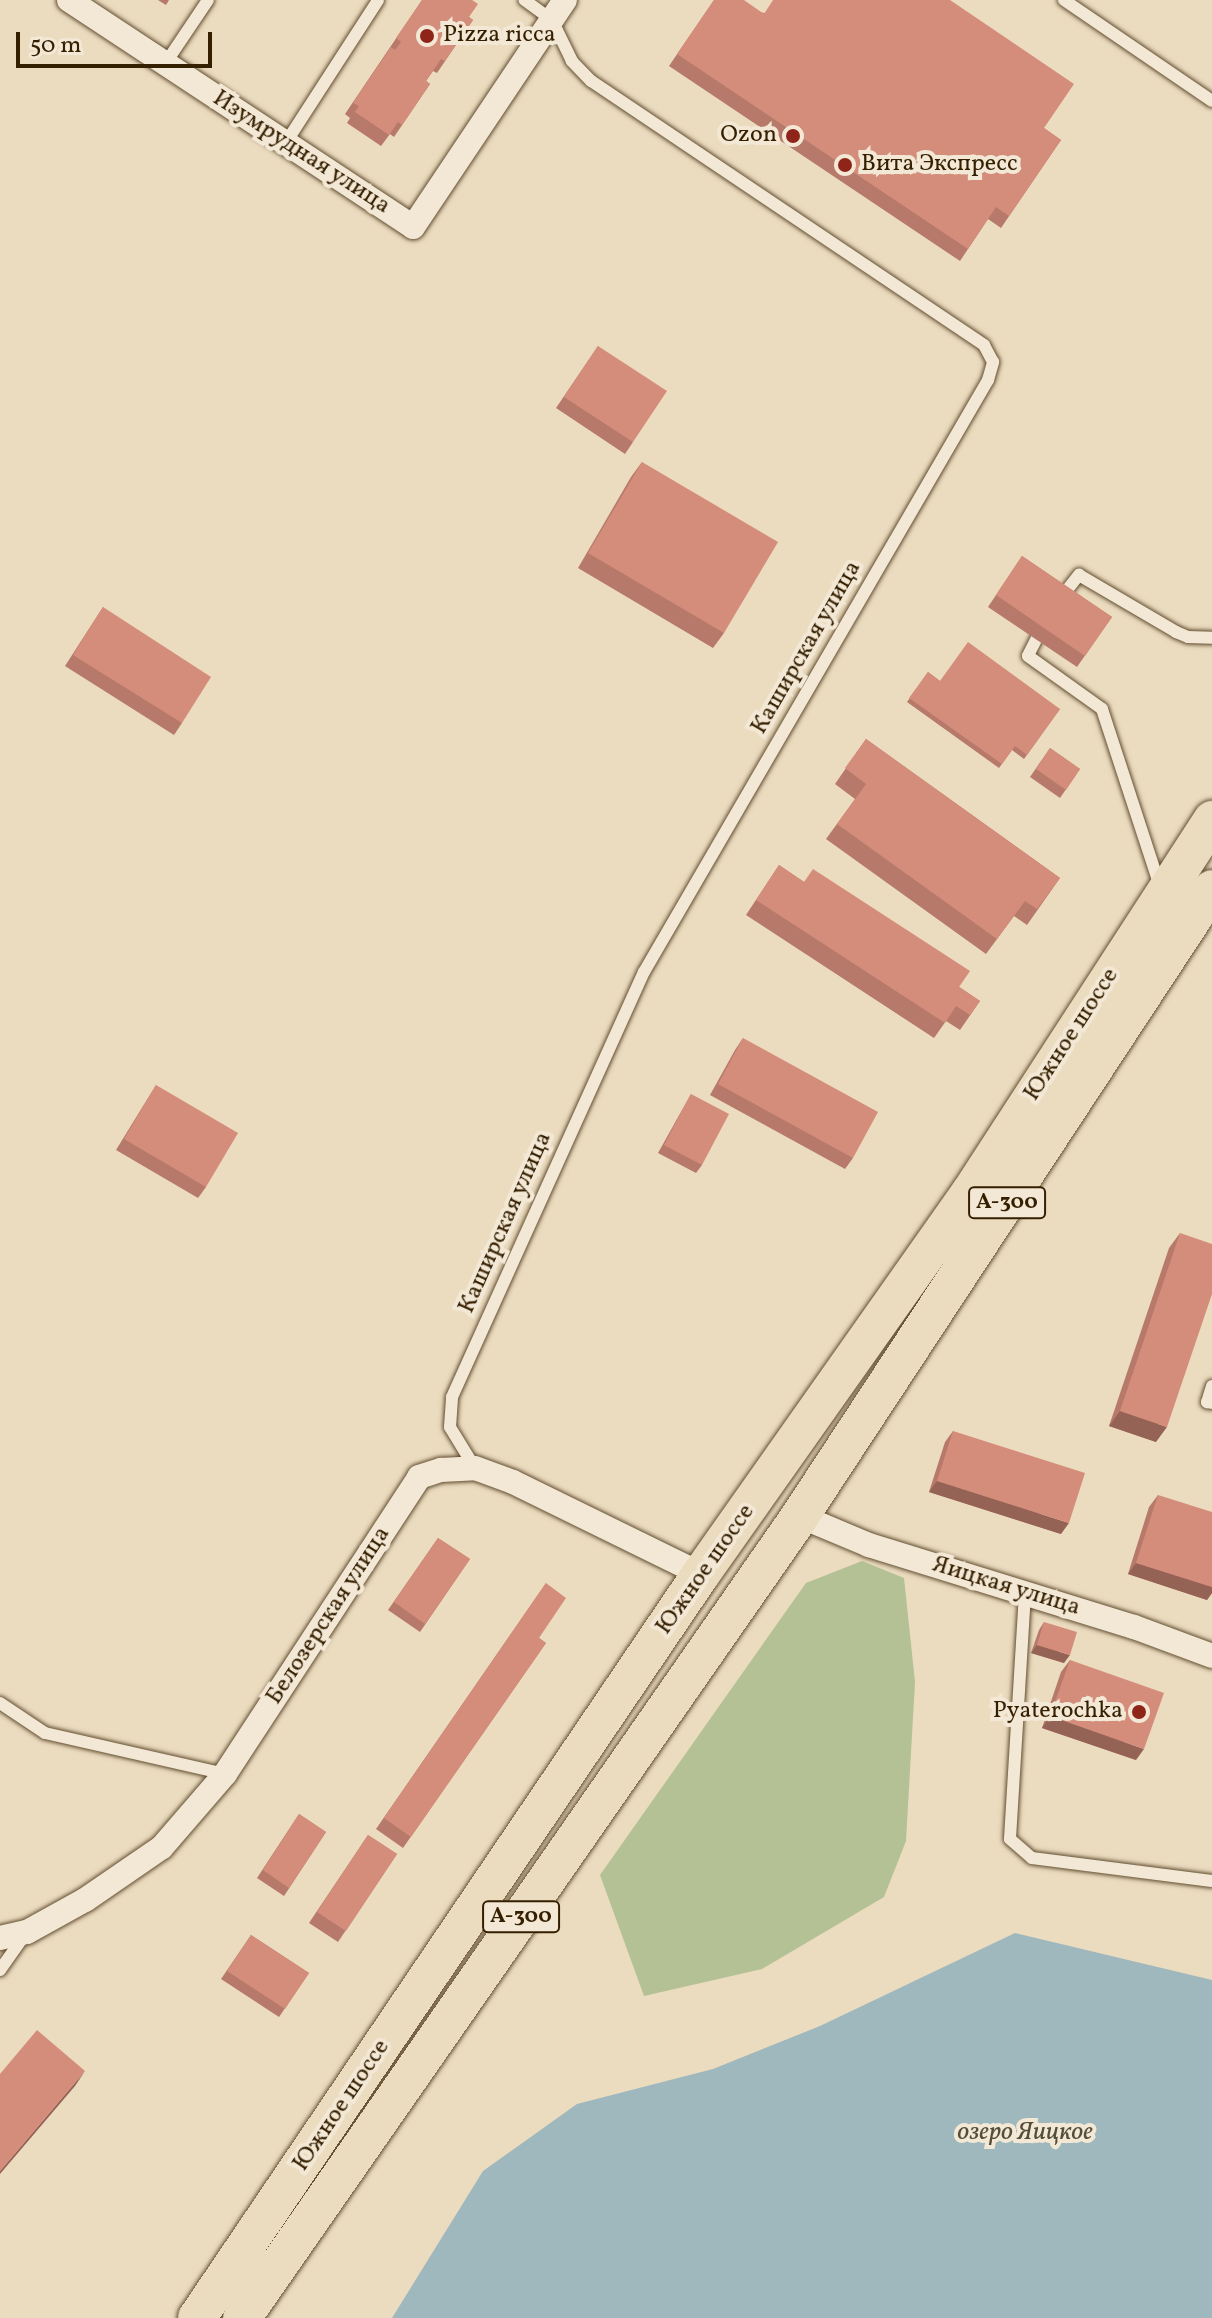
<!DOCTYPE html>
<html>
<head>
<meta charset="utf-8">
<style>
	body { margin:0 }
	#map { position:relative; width:1212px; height:2318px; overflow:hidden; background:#ebdbbf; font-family:Vollkorn,serif }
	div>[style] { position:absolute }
	.green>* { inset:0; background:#b4c194 }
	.water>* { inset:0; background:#9eb8bd }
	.roads { filter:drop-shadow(0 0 2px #624e30) drop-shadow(0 0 2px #624e30) }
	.lane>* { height:12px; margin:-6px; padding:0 6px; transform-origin:6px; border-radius:6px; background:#f2e8d5 }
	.street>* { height:24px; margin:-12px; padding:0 12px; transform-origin:12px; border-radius:12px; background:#f2e8d5 }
	.primary>* { height:38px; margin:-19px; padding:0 19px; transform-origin:19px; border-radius:19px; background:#ebdbbf }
	.wall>* { inset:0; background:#b7796a }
	.shaded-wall>* { inset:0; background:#956356 }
	.building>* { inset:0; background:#d58d7b }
	.dots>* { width:22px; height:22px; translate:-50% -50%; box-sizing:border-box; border:4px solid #f2e8d5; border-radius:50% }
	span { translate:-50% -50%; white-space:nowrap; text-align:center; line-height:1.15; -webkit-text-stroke:8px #f2e8d5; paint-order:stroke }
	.shield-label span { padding:2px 6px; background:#f2e8d5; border:2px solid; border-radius:6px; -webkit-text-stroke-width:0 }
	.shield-label { font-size:22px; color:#351f01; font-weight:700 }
	.poi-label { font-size:24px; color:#351f01 }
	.left { translate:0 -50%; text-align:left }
	.right { translate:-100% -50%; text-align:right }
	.street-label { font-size:24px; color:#351f01 }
	.water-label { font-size:26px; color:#544d39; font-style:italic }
	.scale { position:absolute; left:16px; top:32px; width:196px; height:36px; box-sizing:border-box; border:4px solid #351f01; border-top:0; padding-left:10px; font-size:24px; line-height:28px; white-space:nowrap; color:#351f01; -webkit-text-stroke:6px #f2e8d5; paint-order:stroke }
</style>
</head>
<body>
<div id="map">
	<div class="green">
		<div style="clip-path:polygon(862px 1561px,904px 1578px,915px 1682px,906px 1841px,884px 1897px,762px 1969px,644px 1996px,600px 1875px,806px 1583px)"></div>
	</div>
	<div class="water">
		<div style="clip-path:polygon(1015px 1933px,1212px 1980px,1212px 2318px,392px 2318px,483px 2171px,577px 2104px,713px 2069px,820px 2026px)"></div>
	</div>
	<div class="roads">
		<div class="lane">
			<div style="left:1064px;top:0;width:179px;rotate:34.3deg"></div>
			<div style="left:165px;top:64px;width:77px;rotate:-56.1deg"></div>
			<div style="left:285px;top:144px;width:171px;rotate:-57.1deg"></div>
			<div style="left:1060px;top:599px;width:31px;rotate:-52deg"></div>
			<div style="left:1079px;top:575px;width:113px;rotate:30.4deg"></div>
			<div style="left:1176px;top:632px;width:13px;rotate:23deg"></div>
			<div style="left:1188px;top:637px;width:24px;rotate:2deg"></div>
			<div style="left:1042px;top:628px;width:31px;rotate:117deg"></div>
			<div style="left:1028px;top:656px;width:91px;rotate:35.6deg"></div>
			<div style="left:1102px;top:709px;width:186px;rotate:71.9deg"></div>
			<div style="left:1212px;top:1386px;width:17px;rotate:107deg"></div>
			<div style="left:1207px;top:1402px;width:5px;rotate:11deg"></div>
			<div style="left:475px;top:1468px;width:48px;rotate:-121.4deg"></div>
			<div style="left:450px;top:1427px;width:30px;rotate:-86deg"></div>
			<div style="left:452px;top:1397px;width:466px;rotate:-65.7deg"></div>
			<div style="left:644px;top:972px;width:685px;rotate:-59.84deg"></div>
			<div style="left:988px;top:380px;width:19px;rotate:-74deg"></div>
			<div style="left:993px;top:362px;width:19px;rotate:-118deg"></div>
			<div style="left:984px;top:345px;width:473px;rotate:-146.1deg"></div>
			<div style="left:591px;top:81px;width:28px;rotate:-134deg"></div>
			<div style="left:572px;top:61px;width:46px;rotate:-116deg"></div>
			<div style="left:552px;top:20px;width:34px;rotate:-144deg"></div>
			<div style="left:1025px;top:1593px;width:246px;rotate:93.5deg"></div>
			<div style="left:1010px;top:1839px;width:29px;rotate:41deg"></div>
			<div style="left:1032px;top:1858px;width:181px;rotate:7.3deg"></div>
			<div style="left:0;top:1703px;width:54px;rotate:33.7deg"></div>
			<div style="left:45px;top:1733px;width:185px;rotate:12.8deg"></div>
			<div style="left:0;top:1970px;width:45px;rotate:-54.9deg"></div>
		</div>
		<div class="street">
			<div style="left:69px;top:0;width:412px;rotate:33.4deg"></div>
			<div style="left:413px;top:227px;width:273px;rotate:-56.2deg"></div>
			<div style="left:800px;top:1516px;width:75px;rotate:22.8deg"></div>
			<div style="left:869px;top:1545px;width:277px;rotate:17.2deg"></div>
			<div style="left:1134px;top:1627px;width:83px;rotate:20.4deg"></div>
			<div style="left:0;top:1938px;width:28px;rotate:-13deg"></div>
			<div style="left:27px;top:1932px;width:66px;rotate:-28.9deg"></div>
			<div style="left:85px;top:1900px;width:93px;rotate:-34.5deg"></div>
			<div style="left:162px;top:1847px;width:96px;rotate:-49.2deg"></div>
			<div style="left:225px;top:1774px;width:355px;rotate:-56.8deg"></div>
			<div style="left:419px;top:1477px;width:23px;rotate:-18deg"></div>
			<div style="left:441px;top:1470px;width:34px;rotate:-3deg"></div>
			<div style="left:475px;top:1468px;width:40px;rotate:20.2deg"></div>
			<div style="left:513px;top:1482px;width:209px;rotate:26.1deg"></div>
		</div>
		<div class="primary">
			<div style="left:197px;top:2318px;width:899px;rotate:-55.89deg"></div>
			<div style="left:701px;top:1574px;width:466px;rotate:-54.8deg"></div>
			<div style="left:970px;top:1193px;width:445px;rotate:-57deg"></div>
			<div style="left:242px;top:2318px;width:977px;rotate:-55.17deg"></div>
			<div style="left:800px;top:1516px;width:750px;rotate:-56.69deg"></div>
		</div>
	</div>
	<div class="wall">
		<div style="clip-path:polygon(158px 0,169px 0,166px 5px)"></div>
		<div style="clip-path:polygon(422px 0,469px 17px,473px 20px,437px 73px,433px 71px,426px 81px,430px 84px,394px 137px,390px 134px,381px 146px,347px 123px,350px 118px,345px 114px)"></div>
		<div style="clip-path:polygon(714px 0,764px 13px,1044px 128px,1061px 140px,1001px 228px,988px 219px,960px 261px,669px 66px)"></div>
		<div style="clip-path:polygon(598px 346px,633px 442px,625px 454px,556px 408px)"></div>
		<div style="clip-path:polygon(642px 462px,724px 633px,713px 648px,578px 568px,631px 477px)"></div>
		<div style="clip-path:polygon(1022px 556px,1112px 617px,1077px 667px,988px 607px)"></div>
		<div style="clip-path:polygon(103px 607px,182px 723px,174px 735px,65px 666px)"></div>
		<div style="clip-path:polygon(928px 672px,940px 681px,1060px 709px,1024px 759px,1012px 750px,999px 768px,907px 702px)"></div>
		<div style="clip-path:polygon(866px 739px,1060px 878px,1027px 925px,1014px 916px,986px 954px,826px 839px,855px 799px,835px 784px)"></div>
		<div style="clip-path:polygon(1050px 748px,1080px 769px,1060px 798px,1030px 777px)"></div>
		<div style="clip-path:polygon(779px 865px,980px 1001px,960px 1030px,946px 1021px,934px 1038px,746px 915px)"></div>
		<div style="clip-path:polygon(743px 1038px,853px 1158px,845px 1169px,710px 1095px,735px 1050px)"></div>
		<div style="clip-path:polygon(156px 1085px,206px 1187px,198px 1198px,116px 1150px)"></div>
		<div style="clip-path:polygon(691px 1094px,702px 1165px,696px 1173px,658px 1153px)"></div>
		<div style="clip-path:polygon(1180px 1233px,1156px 1442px,1109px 1426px,1169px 1248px)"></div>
		<div style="clip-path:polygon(953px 1431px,1061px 1534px,929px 1492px,945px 1442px)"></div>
		<div style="clip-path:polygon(1158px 1495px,1212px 1587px,1212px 1593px,1207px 1600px,1128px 1574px,1149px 1507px)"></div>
		<div style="clip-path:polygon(438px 1538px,470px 1559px,420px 1632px,388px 1610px)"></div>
		<div style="clip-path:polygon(546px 1583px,539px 1638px,546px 1643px,403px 1848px,376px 1829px)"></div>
		<div style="clip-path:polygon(1044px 1622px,1064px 1663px,1031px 1653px,1039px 1630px)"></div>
		<div style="clip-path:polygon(1070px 1660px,1136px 1760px,1042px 1728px,1061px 1672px)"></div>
		<div style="clip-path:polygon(299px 1814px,326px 1832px,284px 1896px,257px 1878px)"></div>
		<div style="clip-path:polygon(368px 1835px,397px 1854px,338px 1942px,309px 1923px)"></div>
		<div style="clip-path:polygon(251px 1935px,309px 1973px,279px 2017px,221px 1979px)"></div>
	</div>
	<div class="shaded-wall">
		<div style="clip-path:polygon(1120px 1411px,1167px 1427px,1156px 1442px,1109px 1426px)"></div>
		<div style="clip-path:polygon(937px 1481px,1069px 1523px,1061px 1534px,929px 1492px)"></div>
		<div style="clip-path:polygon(1136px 1563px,1212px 1587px,1212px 1593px,1207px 1600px,1128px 1574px)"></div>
		<div style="clip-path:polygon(1037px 1645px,1070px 1655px,1064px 1663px,1031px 1653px)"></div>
		<div style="clip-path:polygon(1050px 1716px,1144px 1749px,1136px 1760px,1042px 1728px)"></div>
		<div style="clip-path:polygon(85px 2071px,75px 2086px,0 2174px,0 2171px)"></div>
	</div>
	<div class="building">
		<div style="clip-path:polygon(422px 0,472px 0,478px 4px,469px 17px,473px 20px,445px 61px,441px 59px,426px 81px,430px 84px,402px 125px,398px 122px,389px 135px,355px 112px,359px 106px,353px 103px,391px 47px,395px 50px,401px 42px,396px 38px)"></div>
		<div style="clip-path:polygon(714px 0,744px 0,764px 14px,773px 0,950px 0,1074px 84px,1044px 128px,1061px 140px,1009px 216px,996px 207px,968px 249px,677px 54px)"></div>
		<div style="clip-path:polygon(598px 346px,667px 391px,633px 442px,564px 397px)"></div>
		<div style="clip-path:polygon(642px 462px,778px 542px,724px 633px,588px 553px)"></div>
		<div style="clip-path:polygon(1022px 556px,1112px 617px,1085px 656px,996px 595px)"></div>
		<div style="clip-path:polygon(103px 607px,211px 677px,182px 723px,73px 655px)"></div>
		<div style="clip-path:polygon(968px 642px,1060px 709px,1027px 755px,1015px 746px,1002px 764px,909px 698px,928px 672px,940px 681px)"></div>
		<div style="clip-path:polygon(866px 739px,1060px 878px,1037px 909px,1025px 901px,997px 939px,837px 824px,866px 784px,845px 768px)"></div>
		<div style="clip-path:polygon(1050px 748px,1080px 769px,1066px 790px,1036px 769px)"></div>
		<div style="clip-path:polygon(779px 865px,804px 882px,813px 869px,970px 971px,959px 987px,980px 1001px,970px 1015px,956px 1006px,945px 1023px,756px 900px)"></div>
		<div style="clip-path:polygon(743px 1038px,878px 1112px,853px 1158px,718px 1084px)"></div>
		<div style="clip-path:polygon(156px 1085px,238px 1133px,206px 1187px,124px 1139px)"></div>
		<div style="clip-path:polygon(691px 1094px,729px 1114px,702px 1165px,664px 1145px)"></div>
		<div style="clip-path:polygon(1180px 1233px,1212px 1244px,1212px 1294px,1167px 1427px,1120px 1411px)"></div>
		<div style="clip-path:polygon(953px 1431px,1085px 1473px,1069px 1523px,937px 1481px)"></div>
		<div style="clip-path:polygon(1158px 1495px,1212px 1512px,1212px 1587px,1136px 1563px)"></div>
		<div style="clip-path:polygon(438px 1538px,470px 1559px,425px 1624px,394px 1602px)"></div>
		<div style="clip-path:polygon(546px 1583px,566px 1598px,539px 1638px,546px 1643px,411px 1837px,384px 1818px)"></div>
		<div style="clip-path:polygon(1044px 1622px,1077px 1632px,1070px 1655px,1037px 1645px)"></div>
		<div style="clip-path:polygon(1070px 1660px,1164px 1693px,1144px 1749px,1050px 1716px)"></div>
		<div style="clip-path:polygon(299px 1814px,326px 1832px,289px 1888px,263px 1870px)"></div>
		<div style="clip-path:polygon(368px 1835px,397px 1854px,346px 1931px,317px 1912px)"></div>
		<div style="clip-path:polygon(251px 1935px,309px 1973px,285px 2009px,227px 1971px)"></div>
		<div style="clip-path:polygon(37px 2030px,85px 2071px,0 2171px,0 2074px)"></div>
	</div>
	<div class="dots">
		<div style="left:427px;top:36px;background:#8f2418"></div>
		<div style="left:793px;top:136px;background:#8f2418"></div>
		<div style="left:845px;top:165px;background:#8f2418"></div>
		<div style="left:1139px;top:1712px;background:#8f2418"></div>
	</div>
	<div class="shield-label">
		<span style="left:1007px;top:1203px">А-300</span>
		<span style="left:521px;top:1917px">А-300</span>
	</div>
	<div class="poi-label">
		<span class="left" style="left:443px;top:36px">Pizza ricca</span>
		<span class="right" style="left:777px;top:136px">Ozon</span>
		<span class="left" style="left:861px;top:165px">Вита Экспресс</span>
		<span class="right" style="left:1123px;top:1712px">Pyaterochka</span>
	</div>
	<div class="street-label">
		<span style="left:301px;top:153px;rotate:33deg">Изумрудная улица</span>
		<span style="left:807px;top:648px;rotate:-60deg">Каширская улица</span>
		<span style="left:1072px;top:1035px;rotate:-57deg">Южное шоссе</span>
		<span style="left:506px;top:1223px;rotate:-66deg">Каширская улица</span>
		<span style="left:706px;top:1570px;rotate:-55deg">Южное шоссе</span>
		<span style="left:1006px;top:1587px;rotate:17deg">Яицкая улица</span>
		<span style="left:329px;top:1616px;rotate:-57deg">Белозерская улица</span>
		<span style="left:342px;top:2106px;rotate:-56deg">Южное шоссе</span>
	</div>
	<div class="water-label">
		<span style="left:1025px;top:2133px">озеро Яицкое</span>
	</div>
	<div class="scale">50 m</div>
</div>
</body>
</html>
